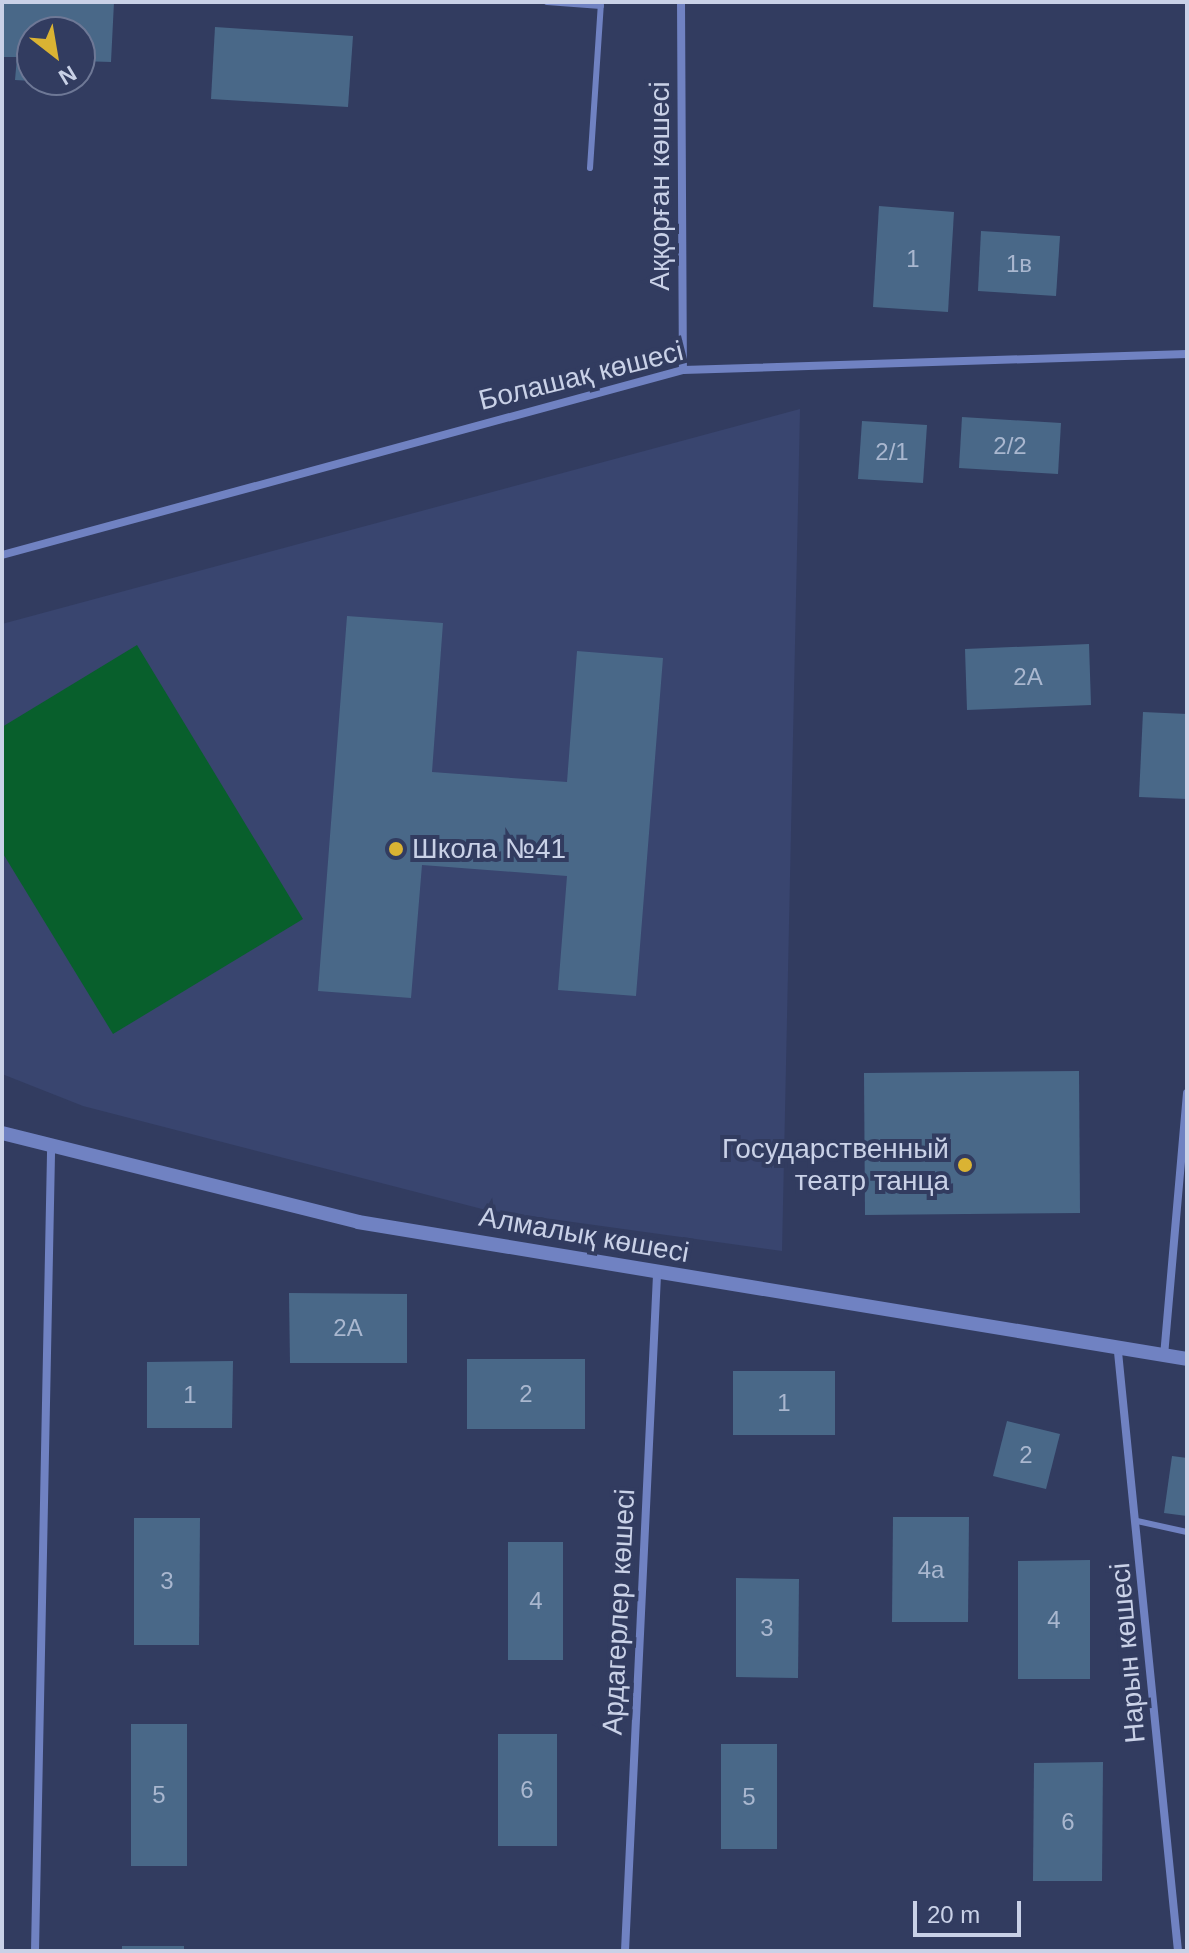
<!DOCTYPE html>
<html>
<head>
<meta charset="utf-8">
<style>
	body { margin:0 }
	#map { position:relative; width:1189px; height:1953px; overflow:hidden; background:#323c60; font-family:Arial,sans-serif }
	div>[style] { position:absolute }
	.built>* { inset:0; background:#39456f }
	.green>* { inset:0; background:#085f2c }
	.building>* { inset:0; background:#496888 }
	.service>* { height:6px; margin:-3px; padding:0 3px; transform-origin:3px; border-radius:3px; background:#7082c2 }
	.minor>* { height:8px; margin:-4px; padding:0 4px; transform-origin:4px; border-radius:4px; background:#7082c2 }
	.tertiary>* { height:14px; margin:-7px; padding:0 7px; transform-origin:7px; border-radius:7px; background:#7082c2 }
	.dots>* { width:22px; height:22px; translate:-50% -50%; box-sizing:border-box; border:4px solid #323c60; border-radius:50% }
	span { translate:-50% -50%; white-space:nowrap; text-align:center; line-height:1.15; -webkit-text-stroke:8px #323c60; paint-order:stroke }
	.number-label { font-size:24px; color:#a9b7cf }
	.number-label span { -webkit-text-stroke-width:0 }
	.street-label { font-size:28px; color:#c9d1e7 }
	.poi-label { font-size:28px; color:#c9d1e7 }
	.left { translate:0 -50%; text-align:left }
	.right { translate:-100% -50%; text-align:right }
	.frame { position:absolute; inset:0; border:4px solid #c9d1e7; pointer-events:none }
	.north { position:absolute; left:16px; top:16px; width:80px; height:80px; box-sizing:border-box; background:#323c60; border:2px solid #6e7896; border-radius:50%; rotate:149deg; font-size:22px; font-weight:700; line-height:32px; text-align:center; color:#c9d1e7 }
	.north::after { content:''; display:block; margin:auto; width:28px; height:36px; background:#dab333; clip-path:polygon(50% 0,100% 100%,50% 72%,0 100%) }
	.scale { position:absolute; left:913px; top:1901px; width:108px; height:36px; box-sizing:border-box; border:4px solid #c9d1e7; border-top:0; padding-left:10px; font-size:24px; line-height:28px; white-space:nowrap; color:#c9d1e7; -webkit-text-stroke:6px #323c60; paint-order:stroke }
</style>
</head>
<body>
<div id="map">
	<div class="built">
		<div style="clip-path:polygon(800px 409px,782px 1251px,486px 1210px,83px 1106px,2px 1074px,2px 624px)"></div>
	</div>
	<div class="green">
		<div style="clip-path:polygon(137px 645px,303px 919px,113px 1034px,2px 852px,2px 727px)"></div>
	</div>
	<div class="building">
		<div style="clip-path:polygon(2px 2px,114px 2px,111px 62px,80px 61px,80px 32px,32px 32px,32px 81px,15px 80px,17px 57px,2px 57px)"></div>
		<div style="clip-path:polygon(215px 27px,353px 36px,348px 107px,211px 99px)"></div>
		<div style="clip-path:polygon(879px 206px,954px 212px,948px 312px,873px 307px)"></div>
		<div style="clip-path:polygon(981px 231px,1060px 236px,1056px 296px,978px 291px)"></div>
		<div style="clip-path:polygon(962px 417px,1061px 423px,1058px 474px,959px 468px)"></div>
		<div style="clip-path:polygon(862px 421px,927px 425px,923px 483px,858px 479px)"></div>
		<div style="clip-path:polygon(347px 616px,443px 623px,432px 772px,567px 782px,577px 651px,663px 658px,636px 996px,558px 990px,567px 876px,422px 865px,411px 998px,318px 991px)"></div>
		<div style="clip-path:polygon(1089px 644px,1091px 705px,967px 710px,965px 649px)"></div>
		<div style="clip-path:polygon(1143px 712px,1187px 714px,1187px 799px,1139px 797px)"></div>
		<div style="clip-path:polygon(1079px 1071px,1080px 1213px,865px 1215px,864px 1073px)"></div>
		<div style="clip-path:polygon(289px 1293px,407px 1294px,407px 1363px,290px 1363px)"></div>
		<div style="clip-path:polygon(467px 1359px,585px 1359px,585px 1429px,467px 1429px)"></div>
		<div style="clip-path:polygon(233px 1361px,232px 1428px,147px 1428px,147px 1362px)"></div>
		<div style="clip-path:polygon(733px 1371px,835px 1371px,835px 1435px,733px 1435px)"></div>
		<div style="clip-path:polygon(1007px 1421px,1060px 1434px,1046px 1489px,993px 1476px)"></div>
		<div style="clip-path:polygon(1172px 1456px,1187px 1458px,1187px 1516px,1164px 1513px)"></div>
		<div style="clip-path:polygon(893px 1517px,969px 1517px,968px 1622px,892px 1622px)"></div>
		<div style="clip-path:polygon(134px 1518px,200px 1518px,199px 1645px,134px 1645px)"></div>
		<div style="clip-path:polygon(508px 1542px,563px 1542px,563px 1660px,508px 1660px)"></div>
		<div style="clip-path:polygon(1090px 1560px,1090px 1679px,1018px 1679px,1018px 1561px)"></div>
		<div style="clip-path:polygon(736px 1578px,799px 1579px,798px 1678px,736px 1677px)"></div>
		<div style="clip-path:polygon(131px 1724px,187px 1724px,187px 1866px,131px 1866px)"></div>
		<div style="clip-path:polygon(498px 1734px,557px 1734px,557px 1846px,498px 1846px)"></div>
		<div style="clip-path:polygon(721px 1744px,777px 1744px,777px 1849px,721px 1849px)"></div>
		<div style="clip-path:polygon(1103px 1762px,1102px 1881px,1033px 1881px,1034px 1763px)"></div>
		<div style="clip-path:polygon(122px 1946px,184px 1946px,184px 1951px,122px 1951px)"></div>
	</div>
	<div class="service">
		<div style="left:547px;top:2px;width:54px;rotate:4.2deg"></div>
		<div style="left:590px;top:168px;width:166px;rotate:-86.2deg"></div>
		<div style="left:1137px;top:1521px;width:51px;rotate:12.4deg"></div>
	</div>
	<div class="minor">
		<div style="left:681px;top:2px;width:368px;rotate:89.7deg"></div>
		<div style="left:2px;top:555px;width:706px;rotate:-15.2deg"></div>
		<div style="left:683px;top:370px;width:504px;rotate:-1.82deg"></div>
		<div style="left:1118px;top:1352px;width:602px;rotate:84.28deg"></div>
		<div style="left:1164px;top:1356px;width:264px;rotate:-85deg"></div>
		<div style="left:35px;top:1951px;width:800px;rotate:-88.85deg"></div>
		<div style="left:625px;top:1951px;width:677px;rotate:-87.29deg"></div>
	</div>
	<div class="tertiary">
		<div style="left:2px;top:1133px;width:367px;rotate:14deg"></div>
		<div style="left:358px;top:1222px;width:840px;rotate:9.38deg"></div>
	</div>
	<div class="dots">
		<div style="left:396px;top:849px;background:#dab333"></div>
		<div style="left:965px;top:1165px;background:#dab333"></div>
	</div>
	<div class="number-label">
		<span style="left:913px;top:259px">1</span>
		<span style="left:1019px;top:264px">1в</span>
		<span style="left:1010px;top:446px">2/2</span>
		<span style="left:892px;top:452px">2/1</span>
		<span style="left:1028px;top:677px">2А</span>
		<span style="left:348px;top:1328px">2А</span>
		<span style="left:526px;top:1394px">2</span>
		<span style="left:190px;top:1395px">1</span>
		<span style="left:784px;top:1403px">1</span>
		<span style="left:1026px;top:1455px">2</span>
		<span style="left:931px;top:1570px">4а</span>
		<span style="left:167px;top:1581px">3</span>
		<span style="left:536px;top:1601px">4</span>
		<span style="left:1054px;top:1620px">4</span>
		<span style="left:767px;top:1628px">3</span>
		<span style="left:527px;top:1790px">6</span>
		<span style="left:159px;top:1795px">5</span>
		<span style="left:749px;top:1797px">5</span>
		<span style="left:1068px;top:1822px">6</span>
	</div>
	<div class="street-label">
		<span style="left:660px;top:186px;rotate:-90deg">Аққорған көшесі</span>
		<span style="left:581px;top:376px;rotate:-14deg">Болашақ көшесі</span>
		<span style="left:584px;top:1235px;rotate:10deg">Алмалық көшесі</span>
		<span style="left:619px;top:1612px;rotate:-87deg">Ардагерлер көшесі</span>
		<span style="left:1128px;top:1653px;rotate:-95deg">Нарын көшесі</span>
	</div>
	<div class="poi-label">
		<span class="left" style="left:412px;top:849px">Школа №41</span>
		<span class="right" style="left:949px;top:1165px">Государственный<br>театр танца</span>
	</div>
	<div class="frame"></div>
	<div class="north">N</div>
	<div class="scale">20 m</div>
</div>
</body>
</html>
